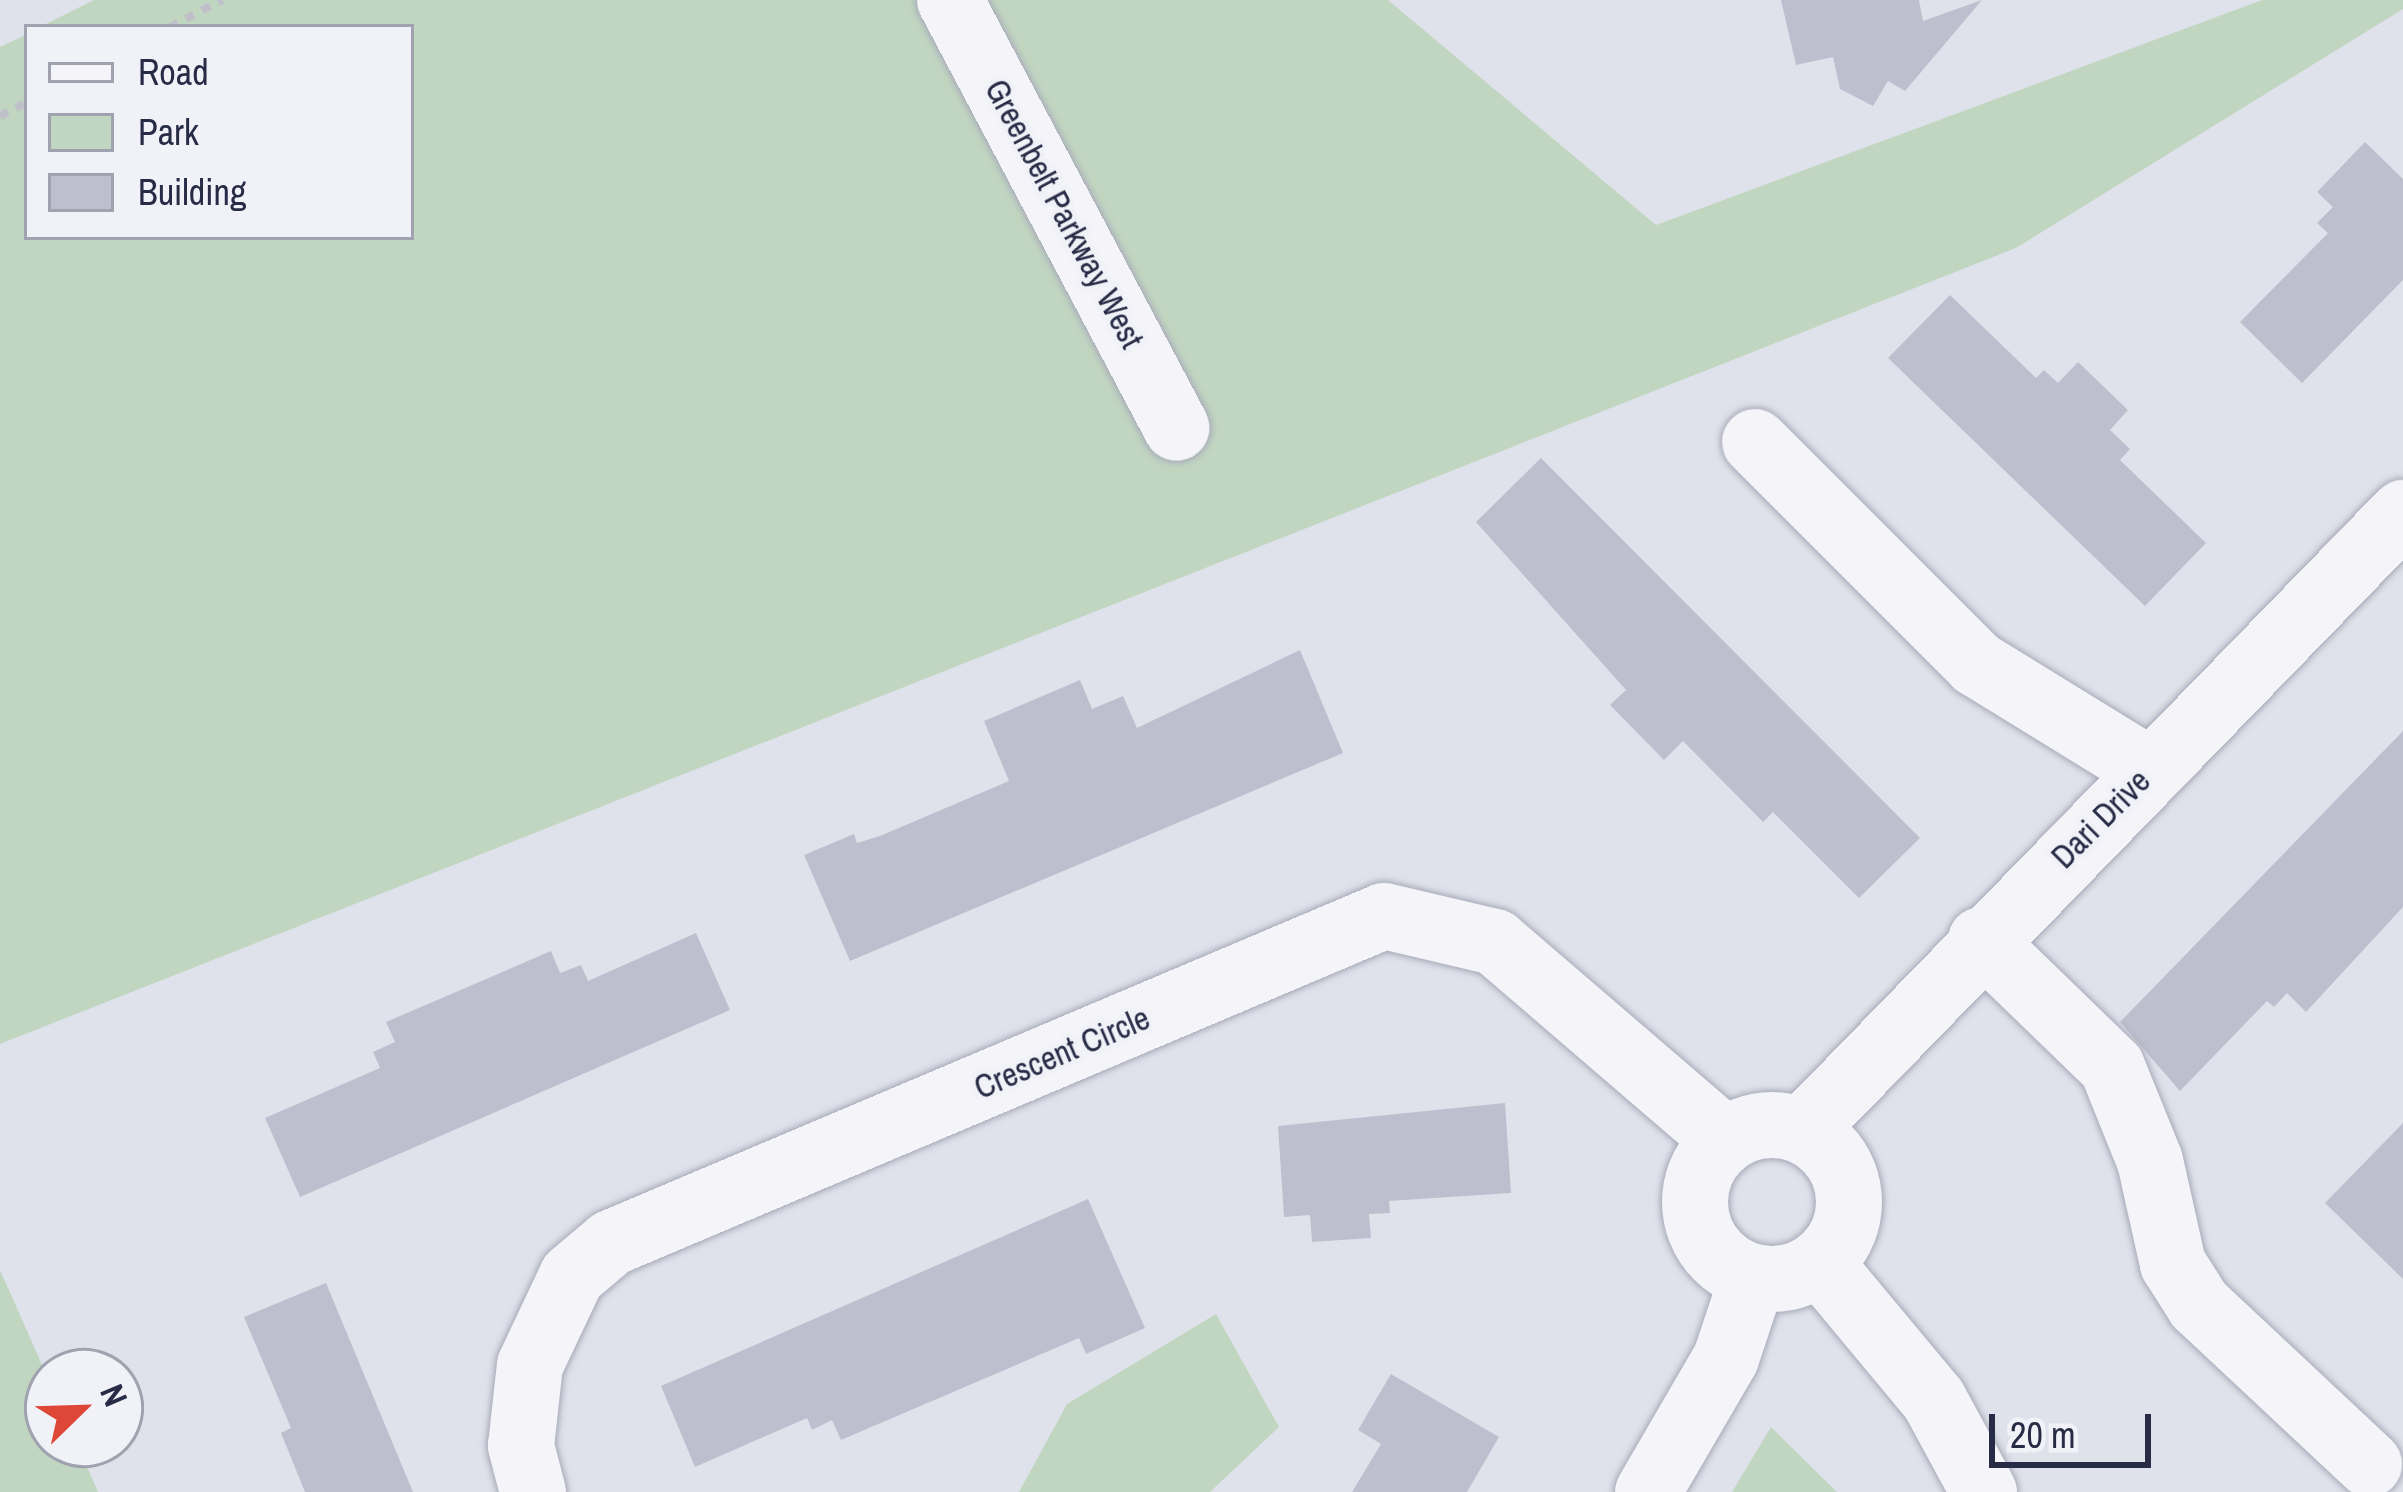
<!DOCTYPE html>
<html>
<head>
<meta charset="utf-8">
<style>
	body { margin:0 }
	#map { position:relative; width:2403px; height:1492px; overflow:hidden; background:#e0e2eb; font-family:"Archivo Narrow",sans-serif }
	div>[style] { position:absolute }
	.green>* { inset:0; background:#c1d6c1 }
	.building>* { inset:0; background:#bdbfce }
	.path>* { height:8px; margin-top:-4px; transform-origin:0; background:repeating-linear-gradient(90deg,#bfc0ca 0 9px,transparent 0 18px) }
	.roads { filter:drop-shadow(0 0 3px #a8abb9) drop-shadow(0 0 3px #a8abb9) }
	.minor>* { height:66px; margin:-33px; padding:0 33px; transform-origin:33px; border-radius:33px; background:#f4f4f9 }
	.minor>.ring { margin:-33px; padding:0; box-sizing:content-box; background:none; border:66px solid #f4f4f9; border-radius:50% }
	span { translate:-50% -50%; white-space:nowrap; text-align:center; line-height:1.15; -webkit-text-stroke:9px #f0f2f8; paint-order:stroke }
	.street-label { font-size:33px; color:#272b45 }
	.legend { position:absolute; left:24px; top:24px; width:390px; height:216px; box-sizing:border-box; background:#f0f2f8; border:3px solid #a0a2b0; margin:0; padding:15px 21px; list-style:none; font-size:36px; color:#272b45 }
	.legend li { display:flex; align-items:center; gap:24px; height:60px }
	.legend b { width:60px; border:3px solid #a0a2b0 }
	.north { position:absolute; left:24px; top:1348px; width:120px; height:120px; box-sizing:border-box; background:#f0f2f8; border:3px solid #a0a2b0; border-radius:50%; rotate:67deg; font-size:33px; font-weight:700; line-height:48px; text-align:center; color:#272b45 }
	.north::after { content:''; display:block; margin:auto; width:42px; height:54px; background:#de4738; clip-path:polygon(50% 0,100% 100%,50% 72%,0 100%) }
	.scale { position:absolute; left:1989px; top:1414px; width:162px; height:54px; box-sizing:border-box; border:6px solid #272b45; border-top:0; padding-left:15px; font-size:36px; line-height:42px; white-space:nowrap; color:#272b45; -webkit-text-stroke:9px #f0f2f8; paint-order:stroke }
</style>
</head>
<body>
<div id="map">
	<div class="green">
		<div style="clip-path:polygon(94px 0,1388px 0,1656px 225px,2262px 0,2403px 0,2403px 9px,2016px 248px,0 1044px,0 47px,27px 34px,27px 237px,411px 237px,411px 27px,40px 27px)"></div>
		<div style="clip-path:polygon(0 1270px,48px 1378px,48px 1444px,77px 1444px,98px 1492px,0 1492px)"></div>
		<div style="clip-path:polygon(1216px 1314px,1279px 1427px,1210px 1492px,1019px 1492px,1067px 1404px)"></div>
		<div style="clip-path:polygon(1771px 1427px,1837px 1492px,1732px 1492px)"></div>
	</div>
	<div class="building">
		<div style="clip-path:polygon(1781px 0,1919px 0,1923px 21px,1982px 0,1905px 91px,1888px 81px,1873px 106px,1840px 89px,1833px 57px,1796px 65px)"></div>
		<div style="clip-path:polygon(2365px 142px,2403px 179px,2403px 280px,2302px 383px,2240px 322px,2328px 233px,2317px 223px,2333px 207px,2317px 192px)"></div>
		<div style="clip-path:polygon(1950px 295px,2036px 378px,2044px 370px,2058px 383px,2078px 362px,2128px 410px,2110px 430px,2130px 449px,2120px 460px,2206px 543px,2145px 606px,1888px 358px)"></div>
		<div style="clip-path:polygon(1541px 458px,1920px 838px,1859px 898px,1773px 812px,1763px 822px,1683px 741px,1664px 760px,1610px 705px,1626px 690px,1476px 522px)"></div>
		<div style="clip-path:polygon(1300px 650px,1343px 753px,850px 961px,804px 855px,854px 834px,857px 843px,880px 836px,1009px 781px,984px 721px,1080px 680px,1092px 709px,1123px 696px,1137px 728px)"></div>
		<div style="clip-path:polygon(2403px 731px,2403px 907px,2306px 1012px,2287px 993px,2274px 1007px,2267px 1001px,2180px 1091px,2120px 1022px)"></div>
		<div style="clip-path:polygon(696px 933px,730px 1010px,300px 1197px,265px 1118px,380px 1068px,373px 1052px,395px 1042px,386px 1022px,551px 951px,560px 973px,581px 965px,588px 981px)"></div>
		<div style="clip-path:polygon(1505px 1103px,1511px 1193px,1389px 1201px,1390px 1213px,1369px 1214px,1371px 1238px,1312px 1242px,1310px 1215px,1284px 1217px,1278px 1126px)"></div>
		<div style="clip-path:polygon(2403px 1123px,2403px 1279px,2325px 1203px)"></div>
		<div style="clip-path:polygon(1088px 1199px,1145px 1328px,1086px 1354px,1079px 1338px,841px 1440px,832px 1420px,812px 1430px,807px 1418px,695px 1467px,661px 1386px)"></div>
		<div style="clip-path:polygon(326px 1283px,413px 1492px,305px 1492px,281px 1433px,291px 1428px,244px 1317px)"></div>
		<div style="clip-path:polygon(1391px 1374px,1499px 1437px,1467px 1492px,1352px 1492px,1381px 1444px,1358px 1430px)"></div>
	</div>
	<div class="path">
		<div style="left:170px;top:27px;width:59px;rotate:-27.4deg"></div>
		<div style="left:0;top:116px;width:30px;rotate:-27deg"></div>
	</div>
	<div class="roads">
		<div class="minor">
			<div style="left:950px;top:0;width:484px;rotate:62.1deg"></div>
			<div style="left:1755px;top:442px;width:314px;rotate:45deg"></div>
			<div style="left:1977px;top:664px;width:202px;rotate:31.6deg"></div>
			<div style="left:1981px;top:940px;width:182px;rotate:44.1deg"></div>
			<div style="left:2112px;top:1067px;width:101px;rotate:68deg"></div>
			<div style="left:2150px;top:1161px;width:106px;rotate:77.4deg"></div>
			<div style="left:2173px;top:1264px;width:49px;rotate:57.6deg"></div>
			<div style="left:2199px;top:1305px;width:233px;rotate:43.1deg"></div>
			<div class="ring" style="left:1695px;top:1125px;width:88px;height:88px"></div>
			<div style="left:1803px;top:1130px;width:861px;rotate:-45.8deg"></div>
			<div style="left:1820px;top:1263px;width:178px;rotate:50.2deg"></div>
			<div style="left:1934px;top:1400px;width:105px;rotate:61.5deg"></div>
			<div style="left:533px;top:1492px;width:48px;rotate:-104.6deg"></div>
			<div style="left:521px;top:1446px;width:81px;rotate:-83.7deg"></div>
			<div style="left:530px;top:1365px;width:98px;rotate:-64.7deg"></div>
			<div style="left:572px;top:1276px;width:51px;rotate:-40.2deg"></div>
			<div style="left:611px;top:1243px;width:839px;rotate:-22.93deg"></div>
			<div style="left:1384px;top:916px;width:114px;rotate:13.2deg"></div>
			<div style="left:1495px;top:942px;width:303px;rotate:40.7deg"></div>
			<div style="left:1648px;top:1492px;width:155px;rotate:-59.8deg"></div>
			<div style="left:1726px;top:1358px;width:85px;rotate:-71.6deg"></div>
		</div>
	</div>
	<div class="street-label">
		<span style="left:1064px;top:214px;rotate:62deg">Greenbelt Parkway West</span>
		<span style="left:2101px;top:819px;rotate:-45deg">Dari Drive</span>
		<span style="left:1062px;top:1053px;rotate:-23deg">Crescent Circle</span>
	</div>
	<ul class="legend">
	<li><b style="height:15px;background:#f4f4f9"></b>Road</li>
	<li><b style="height:33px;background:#c1d6c1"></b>Park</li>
	<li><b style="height:33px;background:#bdbfce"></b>Building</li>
	</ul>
	<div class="north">N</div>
	<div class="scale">20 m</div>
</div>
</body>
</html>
